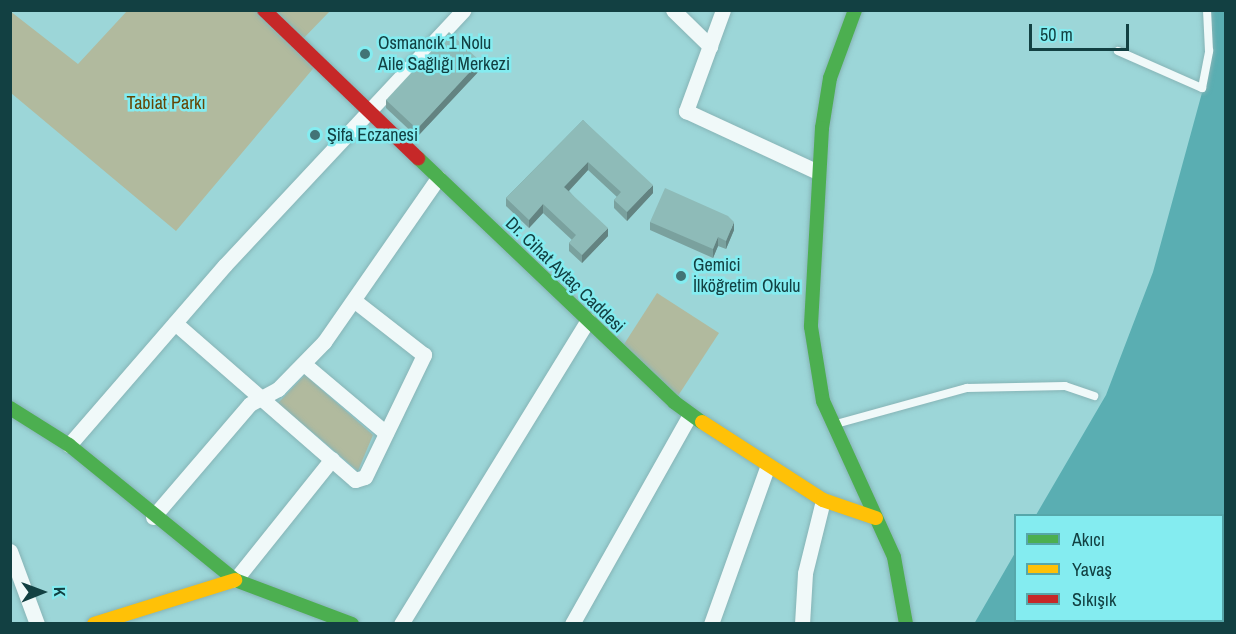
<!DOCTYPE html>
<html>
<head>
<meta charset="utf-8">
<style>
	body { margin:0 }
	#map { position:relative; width:1236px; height:634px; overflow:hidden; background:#9cd6d8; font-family:"Archivo Narrow",sans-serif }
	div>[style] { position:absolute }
	.green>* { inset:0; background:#b1ba9e }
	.water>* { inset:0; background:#5aaeb2 }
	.roads { filter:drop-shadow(0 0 2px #86b4b6) drop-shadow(0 0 2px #86b4b6) }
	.lane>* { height:8px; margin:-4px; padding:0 4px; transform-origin:4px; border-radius:4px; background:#f0f9f9 }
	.street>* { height:15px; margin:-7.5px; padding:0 7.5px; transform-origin:7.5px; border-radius:7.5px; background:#f0f9f9 }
	.fast>* { height:14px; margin:-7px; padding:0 7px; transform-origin:7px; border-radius:7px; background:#4caf50 }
	.slow>* { height:14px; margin:-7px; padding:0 7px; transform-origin:7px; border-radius:7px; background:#ffc107 }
	.jam>* { height:14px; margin:-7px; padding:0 7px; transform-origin:7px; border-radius:7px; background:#c62828 }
	.wall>* { inset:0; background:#7aa19e }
	.shaded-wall>* { inset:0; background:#638381 }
	.building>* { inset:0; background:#8ebbb8 }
	.dots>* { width:16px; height:16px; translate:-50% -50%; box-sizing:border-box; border:3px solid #84ecf0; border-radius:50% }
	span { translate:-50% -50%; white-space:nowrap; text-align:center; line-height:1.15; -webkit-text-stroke:5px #84ecf0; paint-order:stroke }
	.poi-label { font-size:18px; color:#124042 }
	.left { translate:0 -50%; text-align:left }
	.park-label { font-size:18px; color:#654605 }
	.street-label { font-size:18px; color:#124042 }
	.frame { position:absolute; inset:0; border:12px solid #124042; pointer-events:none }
	.legend { position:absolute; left:1014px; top:514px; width:210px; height:108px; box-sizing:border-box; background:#84ecf0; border:2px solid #56a7aa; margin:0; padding:8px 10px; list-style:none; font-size:18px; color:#124042 }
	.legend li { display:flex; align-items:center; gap:12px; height:30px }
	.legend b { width:30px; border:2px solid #56a7aa }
	.north { position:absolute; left:12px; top:562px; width:60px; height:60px; -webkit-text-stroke:4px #84ecf0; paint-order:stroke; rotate:89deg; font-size:16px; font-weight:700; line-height:24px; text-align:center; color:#124042 }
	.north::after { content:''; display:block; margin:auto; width:21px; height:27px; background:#124042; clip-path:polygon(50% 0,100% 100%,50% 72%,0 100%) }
	.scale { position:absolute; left:1029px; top:24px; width:100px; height:27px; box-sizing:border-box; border:3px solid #124042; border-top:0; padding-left:8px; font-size:18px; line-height:21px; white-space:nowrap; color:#124042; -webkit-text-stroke:4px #84ecf0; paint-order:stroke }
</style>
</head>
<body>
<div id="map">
	<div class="green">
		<div style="clip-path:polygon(10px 11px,78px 64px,127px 11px,330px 11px,298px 44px,317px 64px,176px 231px,11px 93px)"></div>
		<div style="clip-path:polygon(657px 293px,719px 333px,674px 402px,619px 352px)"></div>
		<div style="clip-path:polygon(305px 375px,373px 435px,358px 471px,278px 403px)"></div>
	</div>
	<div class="water">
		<div style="clip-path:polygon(1207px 11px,1225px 11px,1225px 623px,974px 624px,1015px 553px,1016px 620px,1222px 620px,1222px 516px,1036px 515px,1106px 395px,1153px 272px,1203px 89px)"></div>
	</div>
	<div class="roads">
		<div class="lane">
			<div style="left:1118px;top:51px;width:92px;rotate:23.8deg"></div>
			<div style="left:1202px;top:88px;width:38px;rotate:-79deg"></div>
			<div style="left:1209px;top:51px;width:41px;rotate:-92.8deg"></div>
			<div style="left:836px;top:424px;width:136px;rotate:-15.4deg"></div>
			<div style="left:967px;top:388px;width:98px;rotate:-1.2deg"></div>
			<div style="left:1065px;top:386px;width:31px;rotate:19deg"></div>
		</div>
		<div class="street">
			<div style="left:673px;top:10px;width:52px;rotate:44.2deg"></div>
			<div style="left:723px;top:10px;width:108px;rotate:110.1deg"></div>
			<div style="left:686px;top:111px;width:145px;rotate:24.8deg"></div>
			<div style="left:175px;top:323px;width:239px;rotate:41.1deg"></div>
			<div style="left:355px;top:480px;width:10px;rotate:-17deg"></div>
			<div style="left:365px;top:477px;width:136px;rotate:-64.2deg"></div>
			<div style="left:424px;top:355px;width:88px;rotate:-142deg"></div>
			<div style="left:304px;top:364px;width:107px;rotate:40.1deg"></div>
			<div style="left:69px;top:445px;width:238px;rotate:-49.1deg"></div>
			<div style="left:225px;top:265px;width:349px;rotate:-46.9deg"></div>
			<div style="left:153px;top:517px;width:149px;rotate:-49.4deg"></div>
			<div style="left:250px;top:404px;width:32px;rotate:-28deg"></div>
			<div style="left:278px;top:389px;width:66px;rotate:-45.6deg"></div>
			<div style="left:324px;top:342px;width:200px;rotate:-55.2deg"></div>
			<div style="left:10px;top:551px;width:78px;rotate:69.7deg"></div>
			<div style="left:235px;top:580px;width:155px;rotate:-51.3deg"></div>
			<div style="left:401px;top:624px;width:357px;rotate:-58.4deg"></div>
			<div style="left:572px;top:624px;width:240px;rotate:-60.6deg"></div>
			<div style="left:711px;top:624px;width:166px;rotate:-70.3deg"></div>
			<div style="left:802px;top:624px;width:51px;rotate:-86.6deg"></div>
			<div style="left:805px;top:573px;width:75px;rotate:-76.1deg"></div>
		</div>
		<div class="fast">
			<div style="left:855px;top:10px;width:72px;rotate:110.2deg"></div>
			<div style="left:830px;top:78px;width:51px;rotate:99.1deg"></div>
			<div style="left:822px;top:128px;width:199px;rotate:93.2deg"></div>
			<div style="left:811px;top:327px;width:75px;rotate:80.8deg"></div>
			<div style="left:823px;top:401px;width:171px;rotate:65.5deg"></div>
			<div style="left:894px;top:557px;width:68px;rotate:79.8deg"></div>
			<div style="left:418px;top:158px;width:354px;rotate:43.6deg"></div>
			<div style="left:674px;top:402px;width:34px;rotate:36deg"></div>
			<div style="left:10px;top:408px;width:70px;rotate:32.1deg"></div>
			<div style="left:69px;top:445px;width:214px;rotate:39.1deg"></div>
			<div style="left:235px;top:580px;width:125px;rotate:20.6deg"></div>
		</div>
		<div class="slow">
			<div style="left:702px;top:422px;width:144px;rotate:32.8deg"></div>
			<div style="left:823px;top:500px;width:56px;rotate:18.8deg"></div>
			<div style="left:94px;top:624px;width:148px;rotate:-17.3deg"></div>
		</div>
		<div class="jam">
			<div style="left:264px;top:10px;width:214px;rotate:43.9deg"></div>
		</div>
	</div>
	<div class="wall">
		<div style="clip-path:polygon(480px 70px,417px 137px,386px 108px,386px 100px)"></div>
		<div style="clip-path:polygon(583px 120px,653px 193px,627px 221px,614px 208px,614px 200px,617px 197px,588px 170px,569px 191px,608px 236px,582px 263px,569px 251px,569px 243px,572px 240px,543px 213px,529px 228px,506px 206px,506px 198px)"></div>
		<div style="clip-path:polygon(650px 222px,734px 230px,726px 249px,718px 246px,713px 258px,650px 230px)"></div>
	</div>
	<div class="shaded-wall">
		<div style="clip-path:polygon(480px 61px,480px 70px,417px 137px,417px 129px)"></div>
		<div style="clip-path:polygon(588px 162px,588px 170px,564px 196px,564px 187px)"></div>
		<div style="clip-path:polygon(653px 185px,653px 193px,627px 221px,627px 212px)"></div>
		<div style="clip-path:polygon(543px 204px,543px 213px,529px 228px,529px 220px)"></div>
		<div style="clip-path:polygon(734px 222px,734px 230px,726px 249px,726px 241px)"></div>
		<div style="clip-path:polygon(608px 228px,608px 236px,582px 263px,582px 255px)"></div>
		<div style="clip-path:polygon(718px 237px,718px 246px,713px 258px,713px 249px)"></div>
	</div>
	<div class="building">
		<div style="clip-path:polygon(449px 32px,480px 61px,417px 129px,386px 100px)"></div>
		<div style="clip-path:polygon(583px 120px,653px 185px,627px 212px,614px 200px,621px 192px,588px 162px,564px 187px,608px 228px,582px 255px,569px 243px,576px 235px,543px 204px,529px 220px,506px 198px)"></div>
		<div style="clip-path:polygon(665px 188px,728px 216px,734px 222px,726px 241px,718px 237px,713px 249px,650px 222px)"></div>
	</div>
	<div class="dots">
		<div style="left:365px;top:54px;background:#427476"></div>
		<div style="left:315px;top:135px;background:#427476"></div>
		<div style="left:681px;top:276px;background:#427476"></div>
	</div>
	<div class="poi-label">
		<span class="left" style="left:378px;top:54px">Osmancık 1 Nolu<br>Aile Sağlığı Merkezi</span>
		<span class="left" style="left:327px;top:135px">Şifa Eczanesi</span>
		<span class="left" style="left:693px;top:276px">Gemici<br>İlköğretim Okulu</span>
	</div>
	<div class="park-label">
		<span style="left:166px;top:103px">Tabiat Parkı</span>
	</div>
	<div class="street-label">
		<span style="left:565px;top:275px;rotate:44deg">Dr. Cihat Aytaç Caddesi</span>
	</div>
	<div class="frame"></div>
	<ul class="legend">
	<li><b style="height:8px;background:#4caf50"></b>Akıcı</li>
	<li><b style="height:8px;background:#ffc107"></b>Yavaş</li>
	<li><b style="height:8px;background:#c62828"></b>Sıkışık</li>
	</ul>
	<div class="north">K</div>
	<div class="scale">50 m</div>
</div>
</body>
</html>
